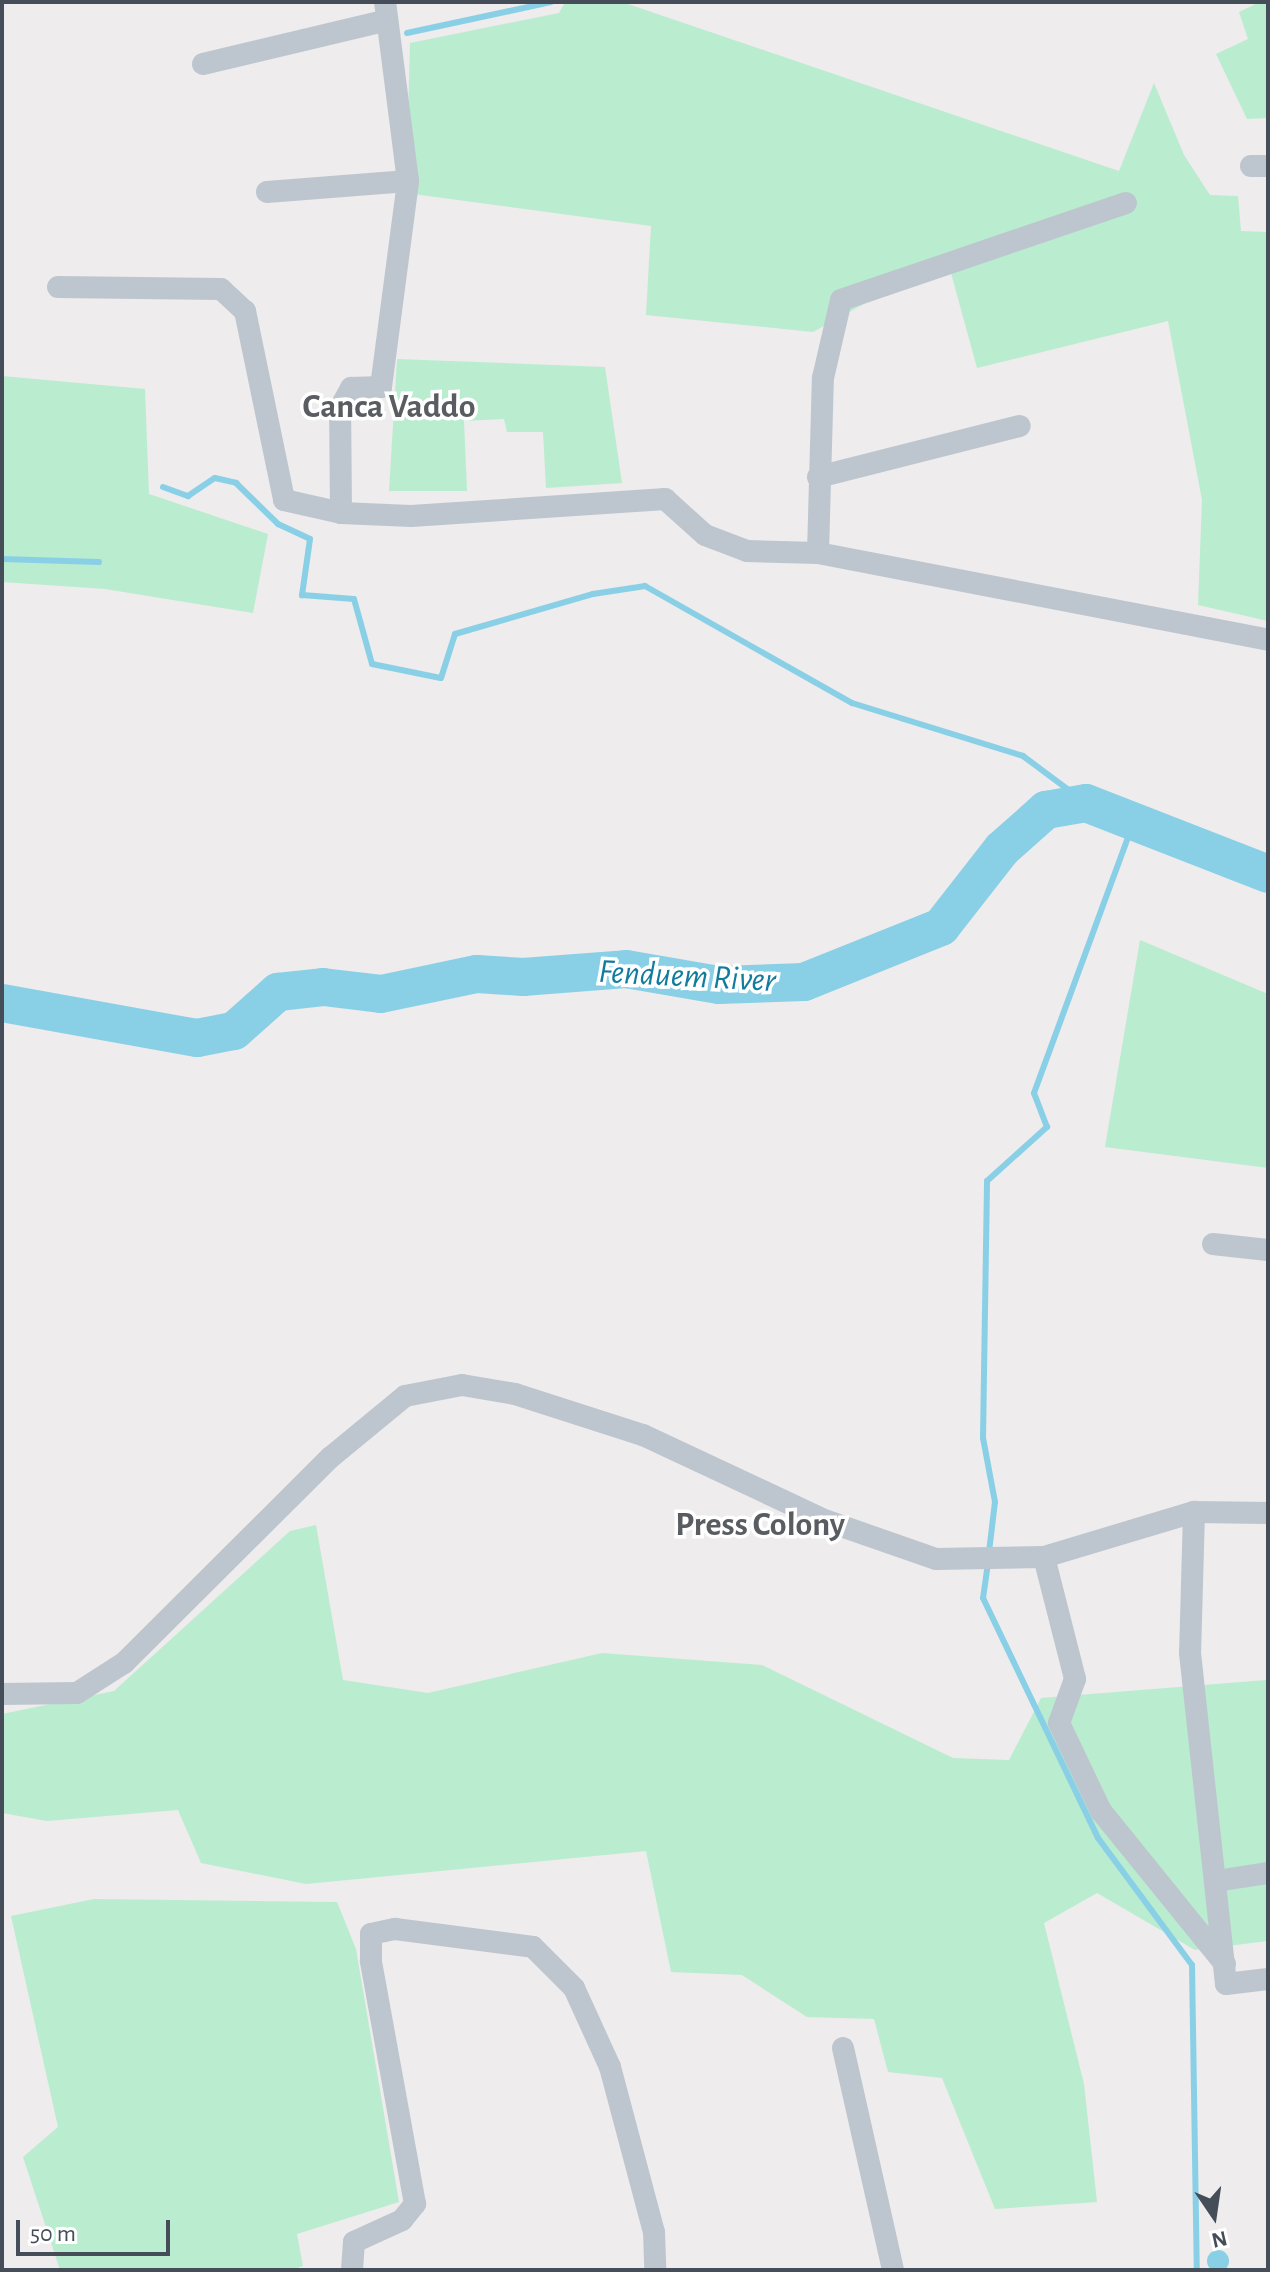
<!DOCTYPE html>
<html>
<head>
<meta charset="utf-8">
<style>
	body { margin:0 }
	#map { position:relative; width:1270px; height:2272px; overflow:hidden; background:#eeecec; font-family:"Alegreya Sans",sans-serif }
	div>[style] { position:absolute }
	.green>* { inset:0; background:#baeccf }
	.water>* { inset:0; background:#89d0e7 }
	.round { border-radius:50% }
	.stream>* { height:6px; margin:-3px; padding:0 3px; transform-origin:3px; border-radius:3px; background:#89d0e7 }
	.river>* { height:38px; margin:-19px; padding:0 19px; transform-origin:19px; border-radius:19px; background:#89d0e7 }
	.street>* { height:22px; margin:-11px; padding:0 11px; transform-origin:11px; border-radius:11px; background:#bdc6ce }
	span { translate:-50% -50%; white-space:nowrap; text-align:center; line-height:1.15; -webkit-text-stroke:7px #fff; paint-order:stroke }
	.neighbourhood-label { font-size:34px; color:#595c60; font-weight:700 }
	.water-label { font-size:34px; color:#127c9e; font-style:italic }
	.frame { position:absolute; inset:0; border:4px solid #454e58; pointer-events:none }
	.north { position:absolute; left:1174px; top:2176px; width:80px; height:80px; -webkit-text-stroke:6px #fff; paint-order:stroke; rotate:167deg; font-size:22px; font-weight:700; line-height:32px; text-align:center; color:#454e58 }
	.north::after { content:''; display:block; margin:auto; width:28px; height:36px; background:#454e58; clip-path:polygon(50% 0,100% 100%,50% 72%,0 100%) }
	.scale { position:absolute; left:16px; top:2220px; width:154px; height:36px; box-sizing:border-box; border:4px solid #454e58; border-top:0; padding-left:10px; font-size:24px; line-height:28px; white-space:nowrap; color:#454e58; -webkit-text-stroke:6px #fff; paint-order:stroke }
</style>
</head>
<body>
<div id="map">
	<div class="green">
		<div style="clip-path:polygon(565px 2px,622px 2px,1119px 171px,1154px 83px,1184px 155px,1210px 195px,1238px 196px,1241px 231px,1268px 232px,1268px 621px,1198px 605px,1202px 500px,1168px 321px,977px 368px,951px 273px,871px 300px,813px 332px,646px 315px,651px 226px,406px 193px,410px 43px,559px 13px)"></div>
		<div style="clip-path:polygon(1260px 2px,1268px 2px,1268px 118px,1247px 119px,1216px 54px,1248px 39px,1239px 12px)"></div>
		<div style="clip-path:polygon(397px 359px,605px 367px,622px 483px,546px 488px,543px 432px,507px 432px,504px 419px,464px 421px,467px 491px,389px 491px)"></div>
		<div style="clip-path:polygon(2px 376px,145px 389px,149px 494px,268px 534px,253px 613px,105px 589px,2px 582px)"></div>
		<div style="clip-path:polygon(1140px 940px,1268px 994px,1268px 1168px,1105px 1147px)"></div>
		<div style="clip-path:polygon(316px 1525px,343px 1680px,428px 1693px,602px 1653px,762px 1665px,953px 1758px,1009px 1760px,1041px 1698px,1266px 1680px,1268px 1941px,1195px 1950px,1097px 1893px,1044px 1923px,1084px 2084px,1097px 2202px,995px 2209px,942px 2078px,888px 2072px,874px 2019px,807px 2017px,742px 1975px,671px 1972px,646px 1851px,306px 1884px,201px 1863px,178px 1810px,47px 1821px,2px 1813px,2px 1714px,114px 1691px,290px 1531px)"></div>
		<div style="clip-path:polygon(94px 1899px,337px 1902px,356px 1949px,399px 2202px,297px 2234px,303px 2266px,290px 2270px,60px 2270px,23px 2157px,58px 2127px,11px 1916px)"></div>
	</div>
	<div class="water">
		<div class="round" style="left:1207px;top:2250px;width:22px;height:22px"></div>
	</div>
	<div class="stream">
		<div style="left:407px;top:33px;width:147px;rotate:-12.1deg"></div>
		<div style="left:163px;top:487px;width:27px;rotate:20deg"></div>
		<div style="left:188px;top:496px;width:32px;rotate:-34deg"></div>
		<div style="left:215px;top:478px;width:22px;rotate:13deg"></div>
		<div style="left:236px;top:483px;width:59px;rotate:44.3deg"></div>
		<div style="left:278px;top:524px;width:35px;rotate:25deg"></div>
		<div style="left:310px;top:539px;width:57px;rotate:98.1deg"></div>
		<div style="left:302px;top:595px;width:52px;rotate:4.4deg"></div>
		<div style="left:354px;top:599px;width:67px;rotate:74.5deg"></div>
		<div style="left:372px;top:664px;width:70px;rotate:11.5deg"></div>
		<div style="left:441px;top:678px;width:46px;rotate:-72.3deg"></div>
		<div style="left:455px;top:634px;width:144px;rotate:-16.2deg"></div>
		<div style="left:593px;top:594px;width:53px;rotate:-8.7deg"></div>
		<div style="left:645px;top:586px;width:238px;rotate:29.5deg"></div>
		<div style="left:852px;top:703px;width:179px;rotate:17.2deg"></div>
		<div style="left:1023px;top:756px;width:79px;rotate:36.7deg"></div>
		<div style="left:2px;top:559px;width:97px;rotate:1.8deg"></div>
		<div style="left:989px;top:1552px;width:50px;rotate:-83.2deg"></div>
		<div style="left:995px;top:1502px;width:65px;rotate:-100.6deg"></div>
		<div style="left:983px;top:1438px;width:257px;rotate:-89.1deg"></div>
		<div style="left:987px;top:1181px;width:81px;rotate:-42deg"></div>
		<div style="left:1047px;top:1127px;width:36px;rotate:-111deg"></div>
		<div style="left:1034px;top:1093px;width:290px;rotate:-69.8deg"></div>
		<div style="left:988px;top:1563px;width:35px;rotate:98deg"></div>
		<div style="left:983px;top:1598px;width:266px;rotate:64.4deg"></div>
		<div style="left:1098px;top:1838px;width:158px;rotate:53.5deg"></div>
		<div style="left:1192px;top:1965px;width:305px;rotate:89.1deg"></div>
	</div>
	<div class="river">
		<div style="left:2px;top:1003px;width:198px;rotate:10.2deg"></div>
		<div style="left:197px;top:1038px;width:38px;rotate:-11deg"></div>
		<div style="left:234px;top:1031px;width:59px;rotate:-41.6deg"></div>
		<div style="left:278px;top:992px;width:45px;rotate:-6.3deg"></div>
		<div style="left:323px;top:987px;width:58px;rotate:6.9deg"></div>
		<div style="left:381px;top:994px;width:98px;rotate:-11.8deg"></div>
		<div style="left:477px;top:974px;width:46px;rotate:3.7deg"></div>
		<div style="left:523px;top:977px;width:103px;rotate:-4.4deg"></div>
		<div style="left:626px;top:969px;width:94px;rotate:9.8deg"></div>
		<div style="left:719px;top:985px;width:85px;rotate:-2deg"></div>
		<div style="left:804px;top:982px;width:148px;rotate:-21.9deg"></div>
		<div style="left:941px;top:927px;width:99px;rotate:-52deg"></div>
		<div style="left:1002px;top:849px;width:59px;rotate:-41.6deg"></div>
		<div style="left:1046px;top:810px;width:41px;rotate:-9.9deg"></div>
		<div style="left:1086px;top:803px;width:195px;rotate:21.3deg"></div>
	</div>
	<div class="street">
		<div style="left:203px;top:64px;width:189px;rotate:-13.4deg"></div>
		<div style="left:1251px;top:166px;width:17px"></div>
		<div style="left:267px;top:192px;width:141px;rotate:-4.5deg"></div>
		<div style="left:58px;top:287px;width:163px;rotate:0.7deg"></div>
		<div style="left:221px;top:289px;width:33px;rotate:43deg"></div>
		<div style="left:245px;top:311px;width:193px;rotate:78.3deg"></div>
		<div style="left:284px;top:500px;width:58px;rotate:12.8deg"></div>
		<div style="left:341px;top:513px;width:70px;rotate:2.5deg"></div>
		<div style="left:411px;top:516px;width:255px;rotate:-3.8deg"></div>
		<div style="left:665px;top:499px;width:54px;rotate:42deg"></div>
		<div style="left:705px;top:535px;width:45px;rotate:20.9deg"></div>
		<div style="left:747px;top:551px;width:71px;rotate:1.6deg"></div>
		<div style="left:818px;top:553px;width:458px;rotate:10.9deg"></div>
		<div style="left:818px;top:477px;width:208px;rotate:-14.2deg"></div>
		<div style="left:341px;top:513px;width:105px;rotate:-90.5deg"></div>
		<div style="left:340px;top:408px;width:23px;rotate:-61deg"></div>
		<div style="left:351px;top:388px;width:30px;rotate:-2deg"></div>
		<div style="left:381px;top:387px;width:208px;rotate:-82.5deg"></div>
		<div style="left:408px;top:181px;width:180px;rotate:-97.3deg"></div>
		<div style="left:818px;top:553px;width:175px;rotate:-88.4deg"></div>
		<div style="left:823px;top:378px;width:80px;rotate:-77deg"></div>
		<div style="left:841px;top:300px;width:301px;rotate:-18.8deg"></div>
		<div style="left:1213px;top:1244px;width:55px;rotate:6.2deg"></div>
		<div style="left:1194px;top:1512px;width:141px;rotate:91.6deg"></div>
		<div style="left:1190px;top:1653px;width:333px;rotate:83.8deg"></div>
		<div style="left:1226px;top:1984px;width:42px;rotate:-6.8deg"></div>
		<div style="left:1044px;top:1557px;width:126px;rotate:75.7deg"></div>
		<div style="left:1075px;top:1679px;width:47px;rotate:110deg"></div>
		<div style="left:1059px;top:1723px;width:98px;rotate:64.5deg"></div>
		<div style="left:1101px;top:1811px;width:197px;rotate:51deg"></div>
		<div style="left:2px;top:1694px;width:75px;rotate:-0.8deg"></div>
		<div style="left:77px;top:1693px;width:56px;rotate:-32.6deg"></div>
		<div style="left:124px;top:1663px;width:292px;rotate:-44.9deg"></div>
		<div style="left:331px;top:1457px;width:96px;rotate:-39.5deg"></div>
		<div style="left:405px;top:1396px;width:58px;rotate:-10.9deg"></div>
		<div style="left:462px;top:1385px;width:54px;rotate:9.6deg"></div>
		<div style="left:515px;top:1394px;width:134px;rotate:17.8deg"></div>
		<div style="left:643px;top:1435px;width:203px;rotate:25.1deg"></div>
		<div style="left:827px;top:1521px;width:115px;rotate:19.2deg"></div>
		<div style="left:936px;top:1559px;width:108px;rotate:-1.1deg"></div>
		<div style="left:1044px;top:1557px;width:157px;rotate:-16.7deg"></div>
		<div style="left:1194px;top:1512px;width:74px;rotate:0.8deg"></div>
		<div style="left:1216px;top:1881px;width:53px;rotate:-8.7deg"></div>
		<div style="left:843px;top:2048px;width:228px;rotate:77.3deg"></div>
		<div style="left:352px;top:2270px;width:28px;rotate:-86deg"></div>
		<div style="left:354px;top:2242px;width:53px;rotate:-24.6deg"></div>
		<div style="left:402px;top:2220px;width:21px;rotate:-51deg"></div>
		<div style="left:415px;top:2204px;width:247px;rotate:-100.3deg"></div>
		<div style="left:371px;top:1961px;width:27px;rotate:-90deg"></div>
		<div style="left:371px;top:1934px;width:25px;rotate:-12deg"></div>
		<div style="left:395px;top:1929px;width:139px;rotate:7.4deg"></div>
		<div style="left:533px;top:1947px;width:58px;rotate:45deg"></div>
		<div style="left:574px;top:1988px;width:87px;rotate:65.5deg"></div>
		<div style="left:610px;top:2067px;width:171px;rotate:75.1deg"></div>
		<div style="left:654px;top:2232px;width:38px;rotate:88deg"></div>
	</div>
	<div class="neighbourhood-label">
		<span style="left:389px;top:408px">Canca Vaddo</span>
		<span style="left:760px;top:1526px">Press Colony</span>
	</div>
	<div class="water-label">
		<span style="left:687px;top:977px;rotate:3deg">Fenduem River</span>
	</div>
	<div class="frame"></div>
	<div class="north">N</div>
	<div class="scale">50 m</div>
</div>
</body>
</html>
